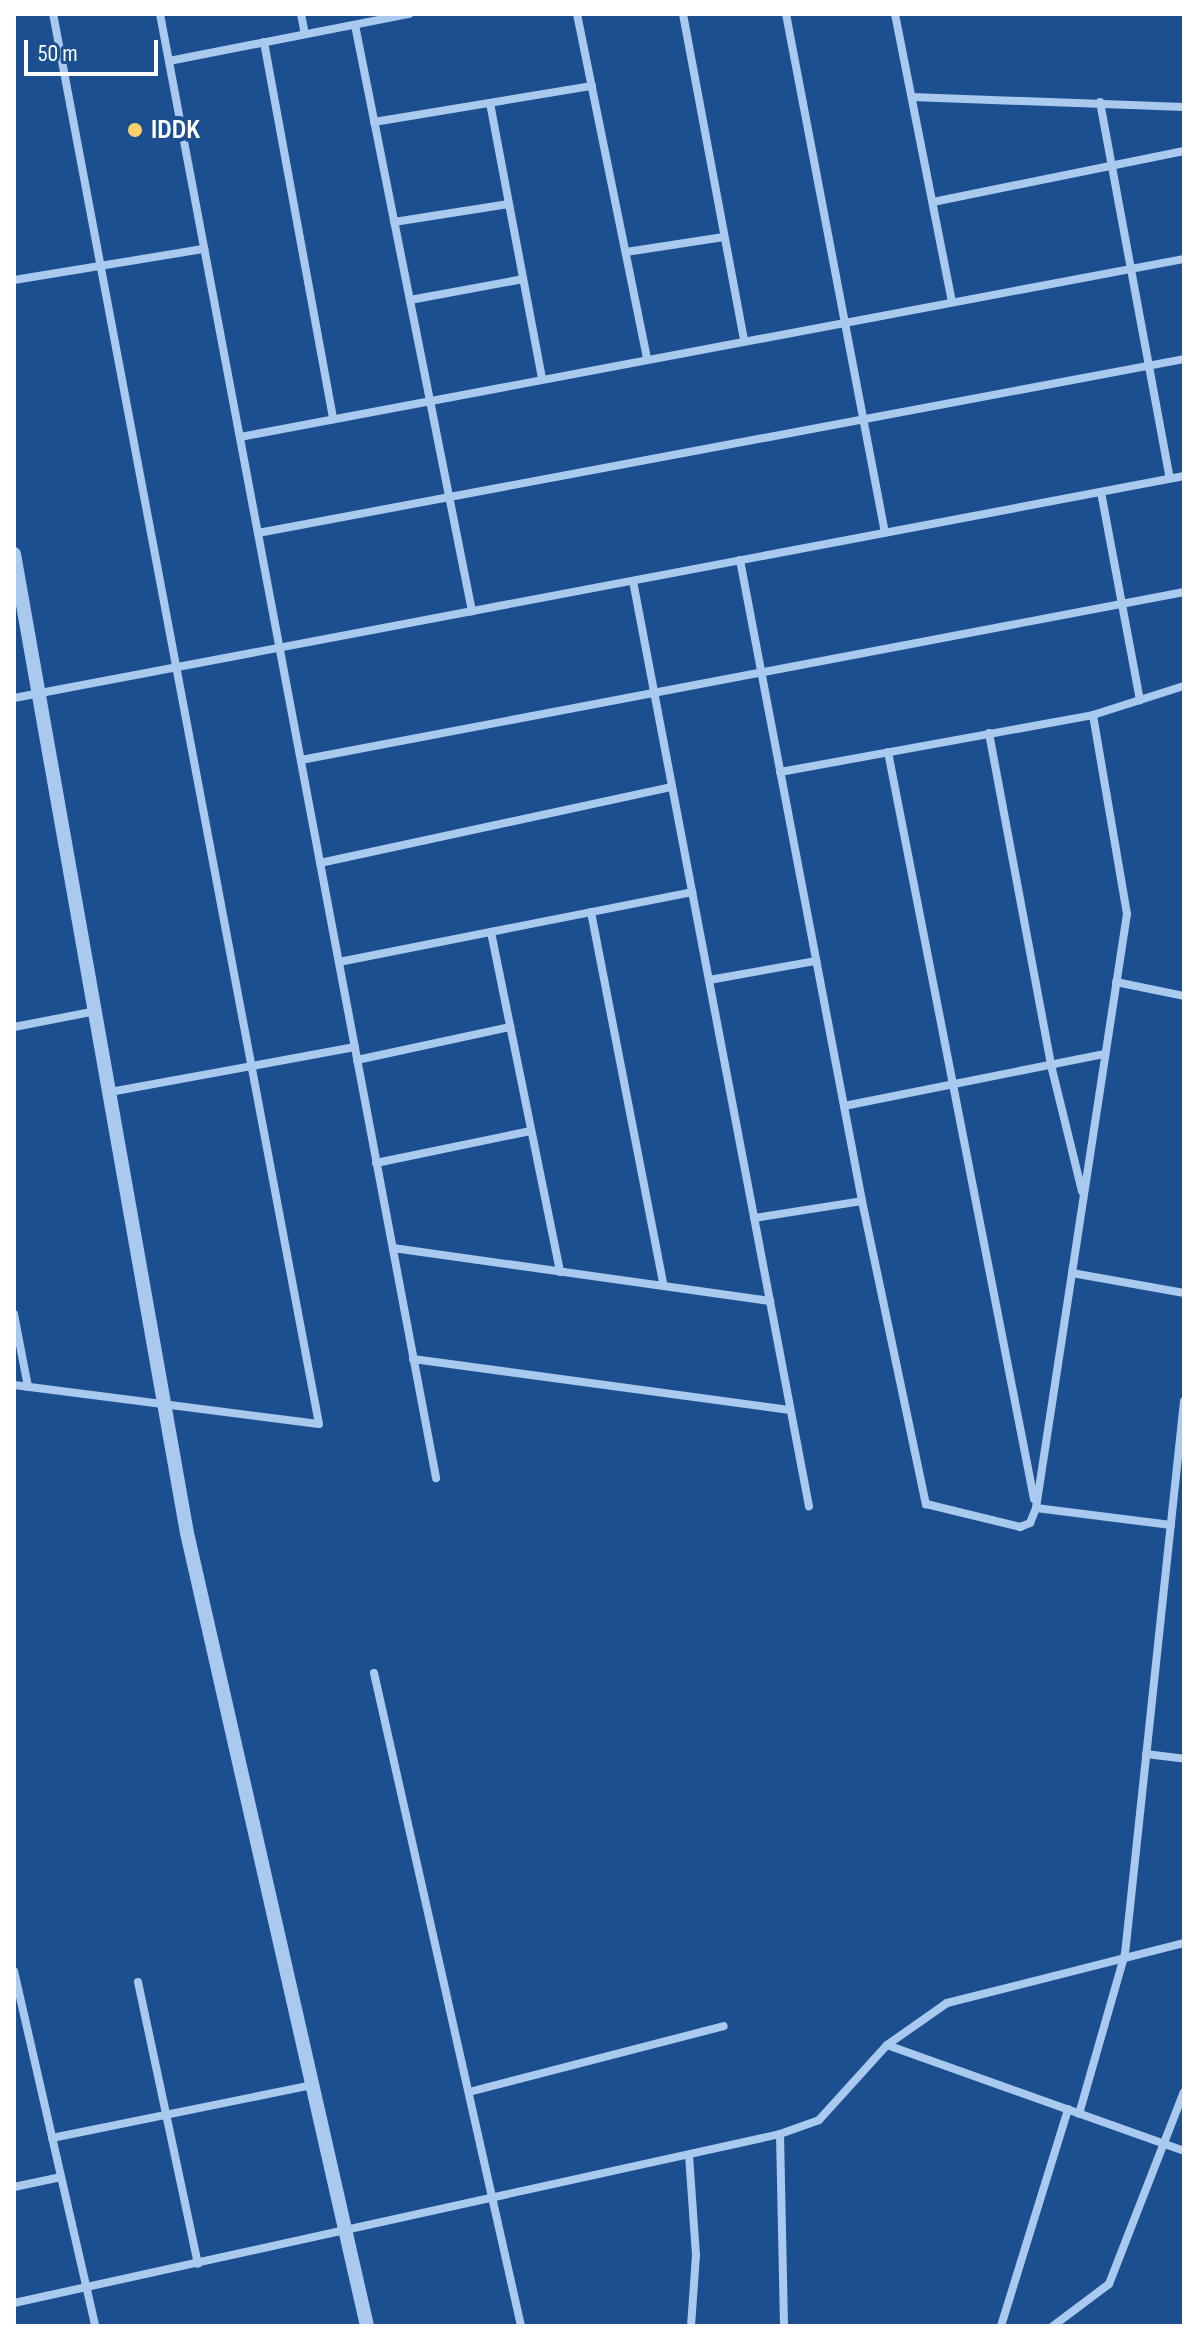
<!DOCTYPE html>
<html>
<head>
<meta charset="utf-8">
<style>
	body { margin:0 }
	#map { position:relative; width:1198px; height:2340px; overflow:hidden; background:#1b4f8f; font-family:"Sofia Sans Condensed",sans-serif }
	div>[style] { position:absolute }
	.minor>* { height:8px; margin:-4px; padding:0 4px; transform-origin:4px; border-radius:4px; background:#a9c9ee }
	.tertiary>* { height:14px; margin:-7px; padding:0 7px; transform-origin:7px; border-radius:7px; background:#a9c9ee }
	.dots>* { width:22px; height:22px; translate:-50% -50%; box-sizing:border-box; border:4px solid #1b4f8f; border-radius:50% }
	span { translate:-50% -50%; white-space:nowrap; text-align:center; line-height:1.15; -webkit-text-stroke:8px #1b4f8f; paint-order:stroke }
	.poi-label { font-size:28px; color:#fff; font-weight:700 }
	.left { translate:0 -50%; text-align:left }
	.frame { position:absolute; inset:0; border:16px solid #fff; pointer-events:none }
	.scale { position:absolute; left:24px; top:40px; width:134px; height:36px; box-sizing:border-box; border:4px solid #fff; border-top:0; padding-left:10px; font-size:24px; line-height:28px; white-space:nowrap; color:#fff; -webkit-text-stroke:6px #1b4f8f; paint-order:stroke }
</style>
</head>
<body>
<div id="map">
	<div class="minor">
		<div style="left:160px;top:14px;width:1490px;rotate:79.32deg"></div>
		<div style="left:301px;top:14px;width:20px;rotate:79deg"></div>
		<div style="left:577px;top:14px;width:350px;rotate:78.5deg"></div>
		<div style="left:683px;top:14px;width:331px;rotate:79.4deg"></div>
		<div style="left:786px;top:14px;width:528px;rotate:79.2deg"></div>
		<div style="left:895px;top:14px;width:293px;rotate:78.8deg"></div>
		<div style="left:355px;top:25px;width:598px;rotate:78.71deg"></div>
		<div style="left:264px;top:42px;width:383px;rotate:79.6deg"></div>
		<div style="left:169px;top:61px;width:245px;rotate:-11.1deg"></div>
		<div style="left:912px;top:97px;width:272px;rotate:2.1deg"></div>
		<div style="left:1100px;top:102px;width:382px;rotate:79.5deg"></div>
		<div style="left:490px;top:103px;width:280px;rotate:79.3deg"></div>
		<div style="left:374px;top:122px;width:221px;rotate:-9.4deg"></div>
		<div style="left:933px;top:202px;width:256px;rotate:-11.5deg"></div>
		<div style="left:394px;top:222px;width:116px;rotate:-8.9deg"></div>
		<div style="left:626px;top:252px;width:99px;rotate:-8.7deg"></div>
		<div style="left:14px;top:280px;width:193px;rotate:-9.3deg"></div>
		<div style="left:410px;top:300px;width:115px;rotate:-10.5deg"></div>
		<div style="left:240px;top:437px;width:961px;rotate:-10.68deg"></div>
		<div style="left:1101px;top:492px;width:212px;rotate:79.4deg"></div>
		<div style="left:258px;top:533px;width:942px;rotate:-10.64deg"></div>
		<div style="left:740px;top:560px;width:653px;rotate:79.22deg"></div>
		<div style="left:862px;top:1201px;width:310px;rotate:78.1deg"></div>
		<div style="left:926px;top:1504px;width:97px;rotate:13.7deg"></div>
		<div style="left:1020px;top:1527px;width:11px;rotate:-22deg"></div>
		<div style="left:1030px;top:1523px;width:16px;rotate:-68deg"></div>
		<div style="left:1036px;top:1508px;width:601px;rotate:-81.29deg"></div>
		<div style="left:1127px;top:914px;width:202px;rotate:-99.7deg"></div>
		<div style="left:633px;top:581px;width:942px;rotate:79.23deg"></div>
		<div style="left:14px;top:698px;width:1191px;rotate:-10.74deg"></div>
		<div style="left:989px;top:733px;width:338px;rotate:79.4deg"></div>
		<div style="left:1051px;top:1065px;width:130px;rotate:76.2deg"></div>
		<div style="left:888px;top:752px;width:761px;rotate:78.94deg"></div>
		<div style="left:301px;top:760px;width:899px;rotate:-10.77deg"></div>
		<div style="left:780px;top:772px;width:318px;rotate:-10.3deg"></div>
		<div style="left:1093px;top:715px;width:96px;rotate:-17.7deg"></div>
		<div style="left:320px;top:863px;width:360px;rotate:-12.2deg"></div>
		<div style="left:591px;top:912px;width:381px;rotate:79deg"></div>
		<div style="left:491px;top:932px;width:347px;rotate:78.5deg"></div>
		<div style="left:339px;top:962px;width:360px;rotate:-11.2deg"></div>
		<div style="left:709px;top:980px;width:109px;rotate:-10.1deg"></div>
		<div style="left:1116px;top:982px;width:69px;rotate:11.6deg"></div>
		<div style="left:14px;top:1027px;width:84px;rotate:-11deg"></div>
		<div style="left:357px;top:1060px;width:157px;rotate:-12.2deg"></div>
		<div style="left:110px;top:1092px;width:249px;rotate:-10.4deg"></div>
		<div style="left:844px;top:1106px;width:266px;rotate:-11.3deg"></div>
		<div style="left:376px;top:1163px;width:158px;rotate:-11.7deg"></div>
		<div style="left:754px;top:1218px;width:109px;rotate:-8.9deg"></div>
		<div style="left:393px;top:1248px;width:381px;rotate:8deg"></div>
		<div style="left:1072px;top:1273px;width:114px;rotate:10.1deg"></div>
		<div style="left:14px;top:1314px;width:74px;rotate:79.1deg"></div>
		<div style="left:413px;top:1359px;width:380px;rotate:7.7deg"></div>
		<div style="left:14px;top:1385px;width:307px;rotate:7.3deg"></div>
		<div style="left:319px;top:1424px;width:1435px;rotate:-100.68deg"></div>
		<div style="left:1036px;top:1508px;width:136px;rotate:7.2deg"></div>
		<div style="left:374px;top:1673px;width:669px;rotate:77.31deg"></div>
		<div style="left:1146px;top:1754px;width:38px;rotate:7deg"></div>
		<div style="left:14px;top:1971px;width:364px;rotate:77.1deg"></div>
		<div style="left:138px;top:1982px;width:288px;rotate:78deg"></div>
		<div style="left:887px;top:2045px;width:315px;rotate:19.6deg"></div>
		<div style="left:469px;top:2092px;width:263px;rotate:-14.5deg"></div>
		<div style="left:1079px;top:2114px;width:166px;rotate:-74deg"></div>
		<div style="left:1125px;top:1954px;width:556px;rotate:-83.91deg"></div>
		<div style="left:780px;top:2134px;width:192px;rotate:88.8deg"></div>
		<div style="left:52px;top:2138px;width:265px;rotate:-11.5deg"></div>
		<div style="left:689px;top:2155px;width:100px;rotate:86deg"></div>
		<div style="left:696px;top:2255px;width:71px;rotate:94deg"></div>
		<div style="left:14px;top:2187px;width:48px;rotate:-12deg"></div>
		<div style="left:14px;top:2303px;width:784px;rotate:-12.44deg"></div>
		<div style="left:780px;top:2134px;width:41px;rotate:-19.7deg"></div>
		<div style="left:819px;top:2120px;width:101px;rotate:-47.8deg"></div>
		<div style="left:887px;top:2045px;width:73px;rotate:-35deg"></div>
		<div style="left:947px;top:2003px;width:244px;rotate:-14.2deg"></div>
		<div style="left:1001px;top:2326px;width:227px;rotate:-72.8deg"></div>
		<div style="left:1053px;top:2326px;width:70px;rotate:-36.9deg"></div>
		<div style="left:1109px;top:2284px;width:206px;rotate:-68.7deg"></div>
	</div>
	<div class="tertiary">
		<div style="left:14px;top:554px;width:994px;rotate:79.98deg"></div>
		<div style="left:187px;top:1533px;width:813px;rotate:77.21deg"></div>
	</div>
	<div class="dots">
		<div style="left:135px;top:130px;background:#ffd166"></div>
	</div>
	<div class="poi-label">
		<span class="left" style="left:151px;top:130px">IDDK</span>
	</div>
	<div class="frame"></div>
	<div class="scale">50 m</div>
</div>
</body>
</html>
